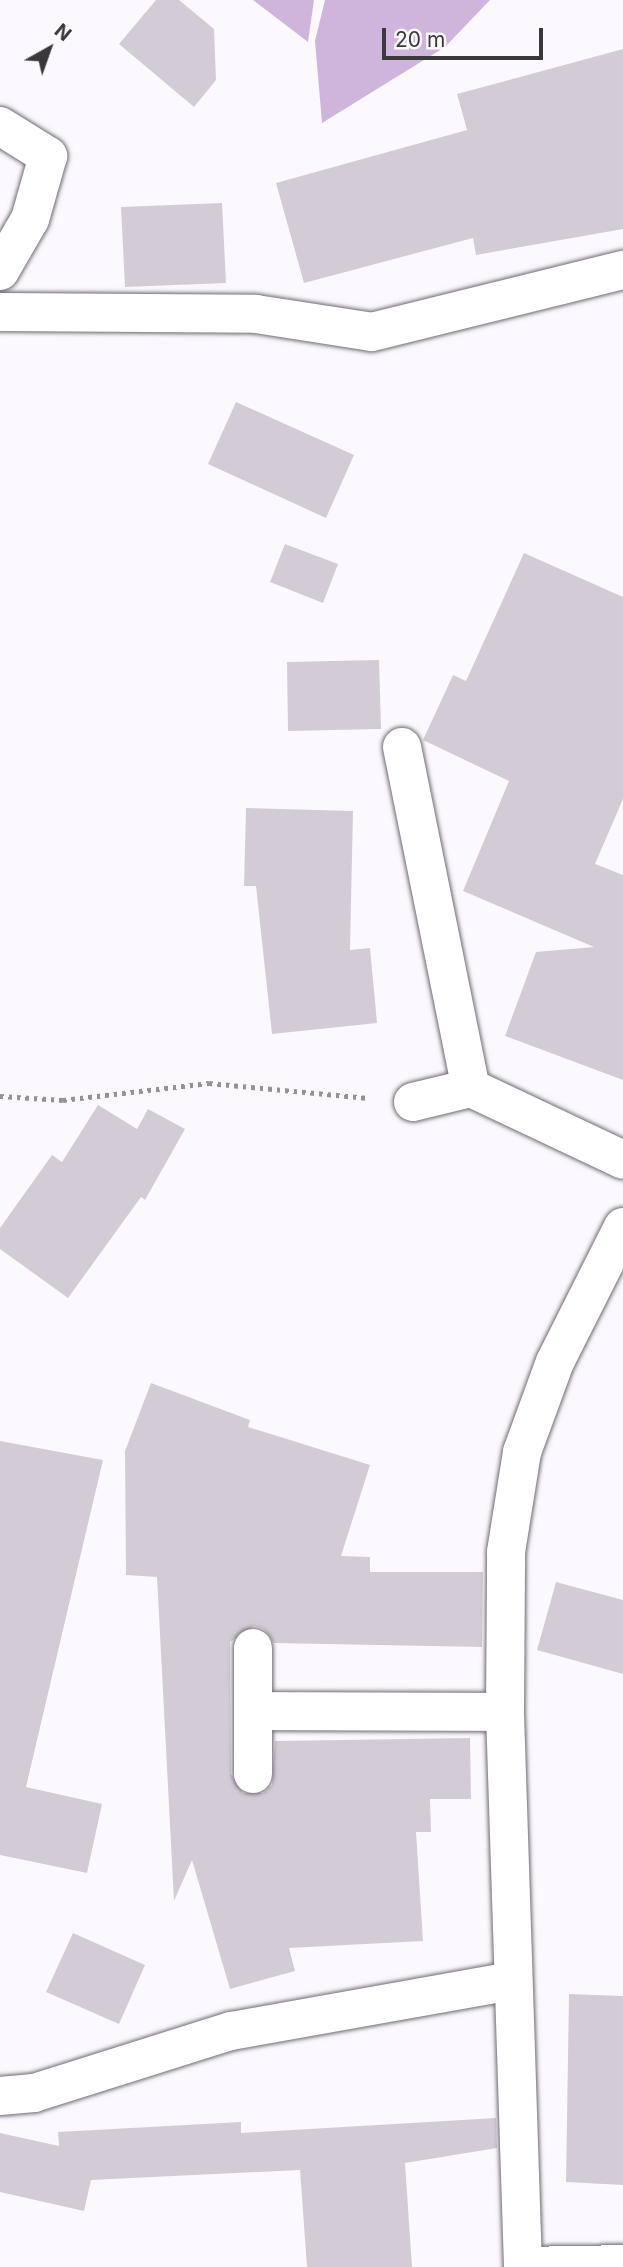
<!DOCTYPE html>
<html>
<head>
<meta charset="utf-8">
<style>
	body { margin:0 }
	#map { position:relative; width:623px; height:2267px; overflow:hidden; background:#fcf9fe; font-family:Inter,sans-serif }
	div>[style] { position:absolute }
	.forest>* { inset:0; background:#cfb5dc }
	.building>* { inset:0; background:#d3ccd7 }
	.path>* { height:4.5px; margin-top:-2.25px; transform-origin:0; background:repeating-linear-gradient(90deg,#959296 0 3.5px,transparent 0 8.5px) }
	.roads { filter:drop-shadow(0 0 2px #716b75) drop-shadow(0 0 2px #716b75) }
	.street>* { height:38px; margin:-19px; padding:0 19px; transform-origin:19px; border-radius:19px; background:#fff }
	span { translate:-50% -50%; white-space:nowrap; text-align:center; line-height:1.15; -webkit-text-stroke:6px #fcf9fe; paint-order:stroke }
	.north { position:absolute; left:14px; top:14px; width:70px; height:70px; -webkit-text-stroke:5px #fcf9fe; paint-order:stroke; rotate:40deg; font-size:19px; font-weight:700; line-height:28px; text-align:center; color:#3b383c }
	.north::after { content:''; display:block; margin:auto; width:24px; height:32px; background:#3b383c; clip-path:polygon(50% 0,100% 100%,50% 72%,0 100%) }
	.scale { position:absolute; left:382px; top:28px; width:161px; height:32px; box-sizing:border-box; border:4px solid #3b383c; border-top:0; padding-left:9px; font-size:21px; line-height:24px; white-space:nowrap; color:#3b383c; -webkit-text-stroke:5px #fcf9fe; paint-order:stroke }
</style>
</head>
<body>
<div id="map">
	<div class="forest">
		<div style="clip-path:polygon(253px 0,314px 0,308px 42px)"></div>
		<div style="clip-path:polygon(325px 0,490px 0,445px 47px,322px 123px,315px 41px)"></div>
	</div>
	<div class="building">
		<div style="clip-path:polygon(156px 0,179px 0,214px 29px,216px 80px,194px 107px,119px 44px)"></div>
		<div style="clip-path:polygon(623px 49px,623px 229px,476px 255px,473px 238px,304px 283px,276px 183px,467px 130px,457px 94px)"></div>
		<div style="clip-path:polygon(222px 203px,226px 283px,125px 287px,121px 207px)"></div>
		<div style="clip-path:polygon(236px 402px,354px 455px,326px 518px,208px 464px)"></div>
		<div style="clip-path:polygon(285px 544px,338px 564px,323px 603px,270px 582px)"></div>
		<div style="clip-path:polygon(524px 553px,623px 597px,623px 799px,595px 864px,623px 875px,623px 1080px,505px 1036px,536px 952px,594px 947px,463px 891px,509px 781px,423px 740px,453px 675px,466px 681px)"></div>
		<div style="clip-path:polygon(379px 660px,381px 729px,288px 731px,287px 662px)"></div>
		<div style="clip-path:polygon(246px 808px,353px 811px,350px 950px,370px 948px,377px 1023px,272px 1034px,256px 886px,244px 886px)"></div>
		<div style="clip-path:polygon(98px 1105px,137px 1129px,148px 1109px,185px 1129px,145px 1200px,141px 1197px,68px 1298px,0 1249px,0 1228px,52px 1155px,62px 1162px)"></div>
		<div style="clip-path:polygon(151px 1383px,250px 1420px,248px 1427px,370px 1465px,341px 1556px,370px 1557px,370px 1572px,483px 1572px,482px 1647px,274px 1643px,264px 1629px,254px 1626px,230px 1642px,231px 1774px,243px 1793px,263px 1793px,272px 1785px,275px 1741px,470px 1738px,471px 1799px,430px 1799px,431px 1832px,416px 1832px,423px 1941px,289px 1948px,295px 1971px,230px 1989px,192px 1860px,174px 1901px,157px 1577px,126px 1575px,125px 1451px)"></div>
		<div style="clip-path:polygon(0 1441px,103px 1460px,26px 1787px,102px 1804px,87px 1873px,0 1855px)"></div>
		<div style="clip-path:polygon(556px 1582px,623px 1600px,623px 1674px,537px 1650px)"></div>
		<div style="clip-path:polygon(73px 1933px,145px 1965px,119px 2024px,46px 1992px)"></div>
		<div style="clip-path:polygon(569px 1994px,623px 1996px,623px 2185px,566px 2182px)"></div>
		<div style="clip-path:polygon(496px 2118px,497px 2148px,405px 2163px,412px 2267px,307px 2267px,300px 2170px,91px 2180px,84px 2211px,0 2192px,0 2133px,59px 2146px,58px 2132px,241px 2122px,241px 2133px)"></div>
	</div>
	<div class="path">
		<div style="left:0;top:1096px;width:63px;rotate:3.6deg"></div>
		<div style="left:63px;top:1100px;width:147px;rotate:-6.6deg"></div>
		<div style="left:209px;top:1083px;width:160px;rotate:5.4deg"></div>
	</div>
	<div class="roads">
		<div class="street">
			<div style="left:0;top:126px;width:57px;rotate:32deg"></div>
			<div style="left:48px;top:156px;width:66px;rotate:105.9deg"></div>
			<div style="left:30px;top:219px;width:60px;rotate:120deg"></div>
			<div style="left:0;top:312px;width:256px;rotate:0.4deg"></div>
			<div style="left:256px;top:314px;width:117px;rotate:8.8deg"></div>
			<div style="left:372px;top:332px;width:259px;rotate:-13.9deg"></div>
			<div style="left:402px;top:747px;width:348px;rotate:78.6deg"></div>
			<div style="left:413px;top:1102px;width:60px;rotate:-13.6deg"></div>
			<div style="left:471px;top:1088px;width:168px;rotate:25.3deg"></div>
			<div style="left:253px;top:1711px;width:252px;rotate:0.2deg"></div>
			<div style="left:253px;top:1774px;width:126px;rotate:-90deg"></div>
			<div style="left:0;top:2096px;width:34px;rotate:-5deg"></div>
			<div style="left:34px;top:2093px;width:207px;rotate:-17.5deg"></div>
			<div style="left:231px;top:2031px;width:286px;rotate:-10.1deg"></div>
			<div style="left:523px;top:2266px;width:100px;rotate:-1.1deg"></div>
			<div style="left:523px;top:2267px;width:555px;rotate:-91.86deg"></div>
			<div style="left:505px;top:1712px;width:160px;rotate:-89.6deg"></div>
			<div style="left:506px;top:1552px;width:101px;rotate:-80.9deg"></div>
			<div style="left:522px;top:1452px;width:96px;rotate:-69.9deg"></div>
			<div style="left:555px;top:1362px;width:151px;rotate:-63.3deg"></div>
		</div>
	</div>
	<div class="north">N</div>
	<div class="scale">20 m</div>
</div>
</body>
</html>
